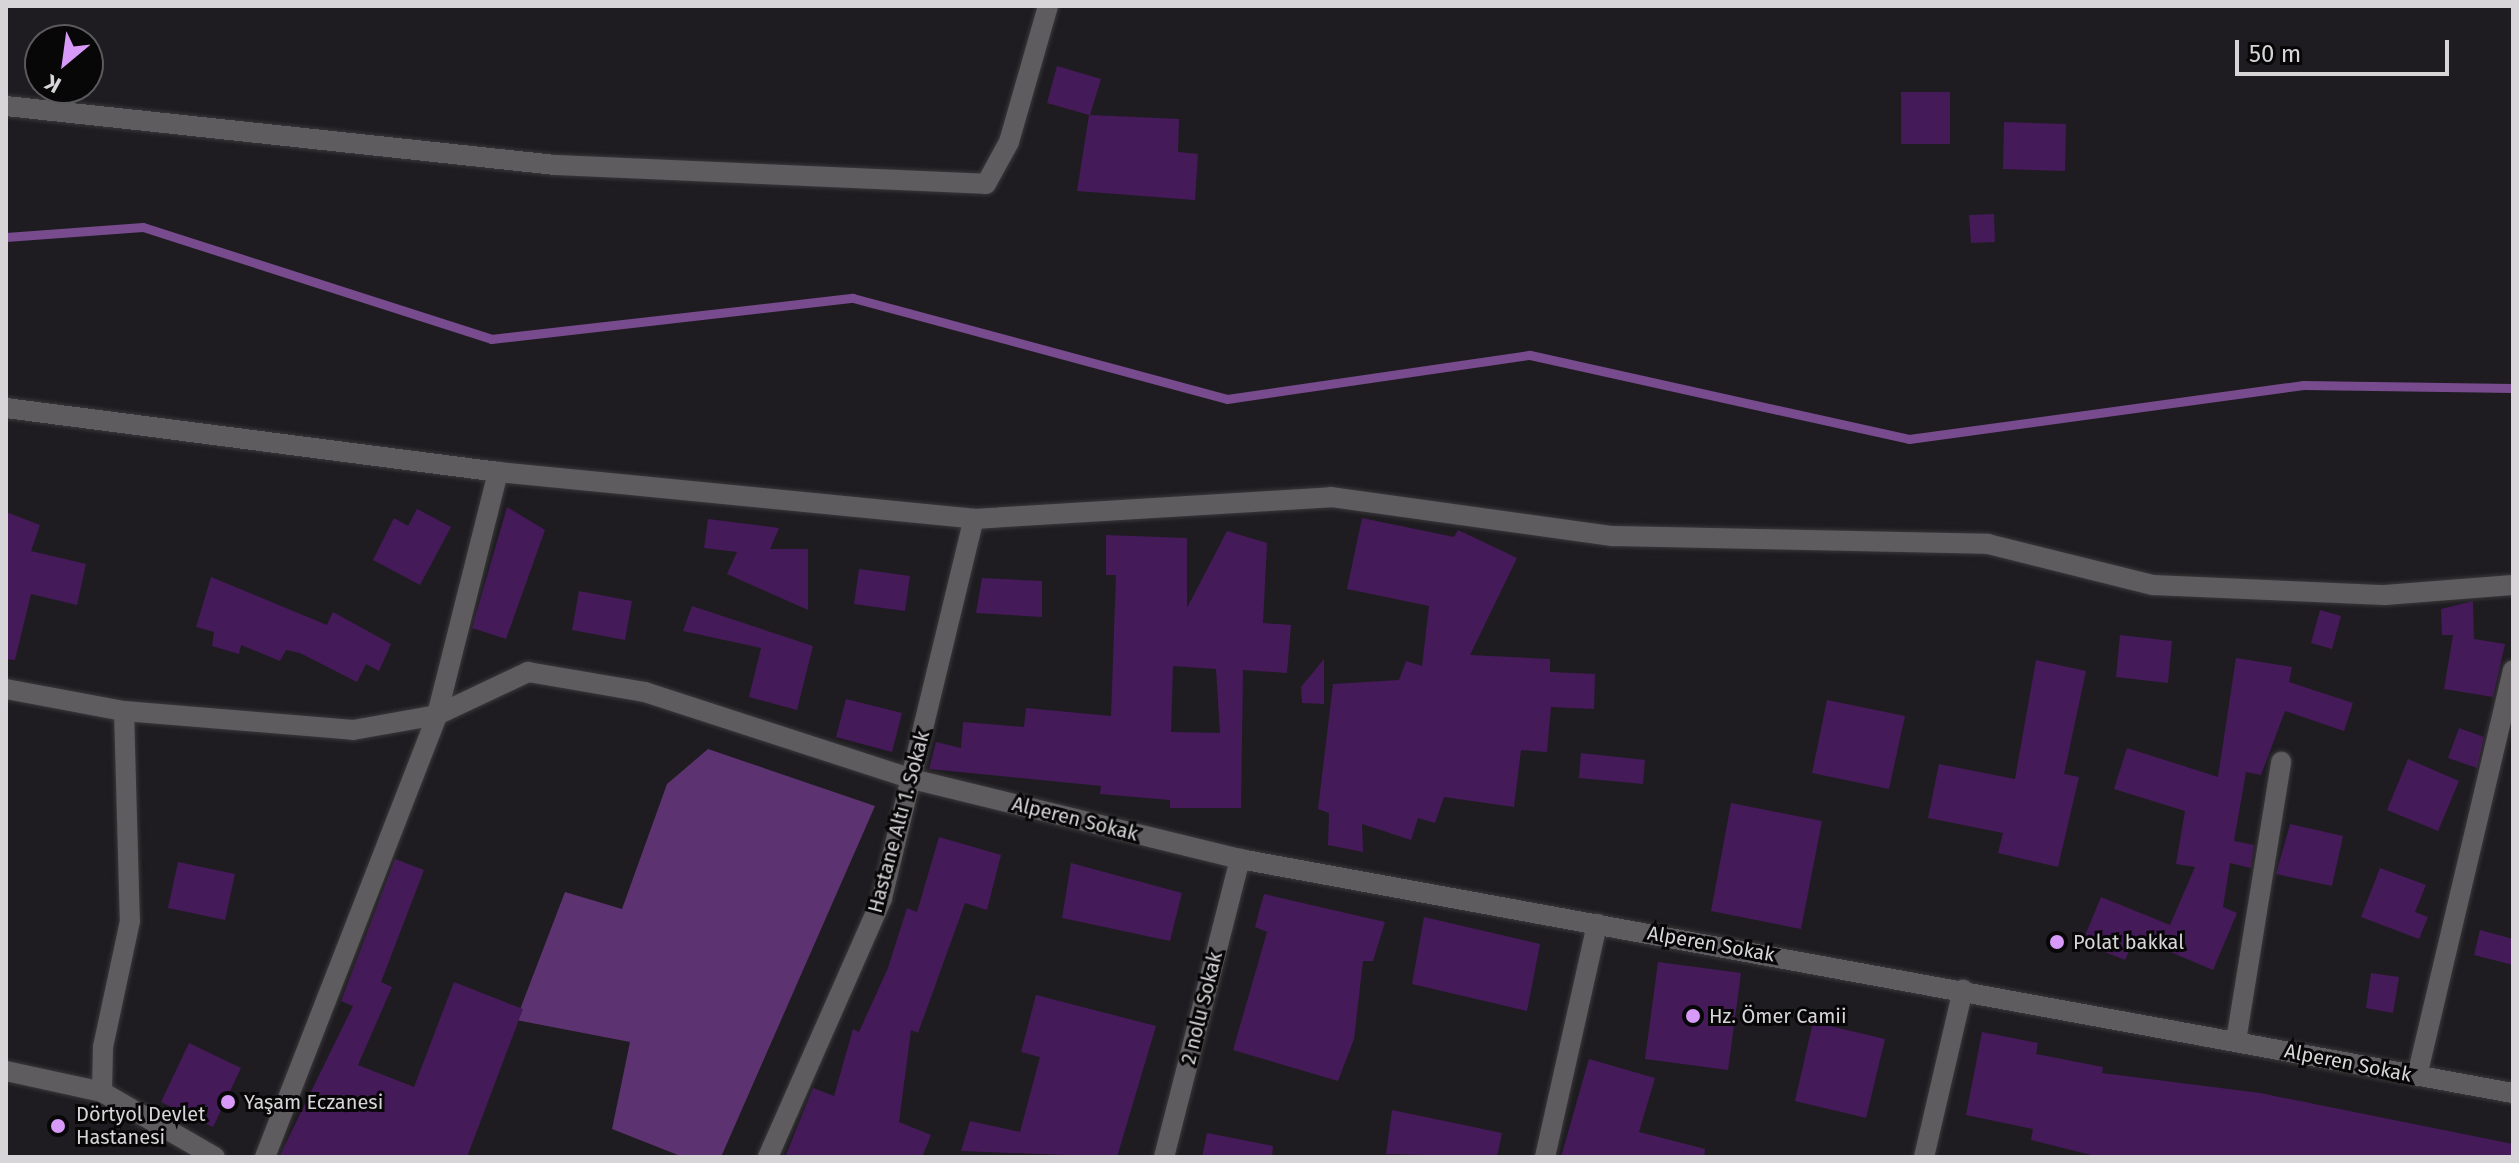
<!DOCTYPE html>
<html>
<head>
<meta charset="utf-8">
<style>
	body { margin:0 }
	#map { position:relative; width:2519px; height:1163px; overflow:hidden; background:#1e1c20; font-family:"Fira Sans",sans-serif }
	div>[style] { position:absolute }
	.forest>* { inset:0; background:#5d3271 }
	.stream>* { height:9px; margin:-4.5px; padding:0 4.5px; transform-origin:4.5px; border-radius:4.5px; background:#774b8d }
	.building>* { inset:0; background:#451a59 }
	.roads { filter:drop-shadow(0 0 2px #3a383a) drop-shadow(0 0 2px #3a383a) }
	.minor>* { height:20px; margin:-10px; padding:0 10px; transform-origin:10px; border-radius:10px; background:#5f5c60 }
	.dots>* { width:22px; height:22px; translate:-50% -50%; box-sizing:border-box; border:4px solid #080708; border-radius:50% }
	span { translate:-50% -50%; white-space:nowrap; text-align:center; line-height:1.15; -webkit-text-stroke:6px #080708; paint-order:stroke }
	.street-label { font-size:20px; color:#d7d5d7 }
	.poi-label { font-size:20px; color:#d7d5d7 }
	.left { translate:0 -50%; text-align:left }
	.frame { position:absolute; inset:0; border:8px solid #d7d5d7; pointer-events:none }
	.north { position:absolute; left:24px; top:24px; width:80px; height:80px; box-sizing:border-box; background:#080708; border:2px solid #5b595b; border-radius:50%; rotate:209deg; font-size:22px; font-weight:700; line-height:32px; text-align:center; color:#d7d5d7 }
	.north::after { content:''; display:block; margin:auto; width:28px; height:36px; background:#d89af8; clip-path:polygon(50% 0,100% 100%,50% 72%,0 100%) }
	.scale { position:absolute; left:2235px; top:40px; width:214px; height:36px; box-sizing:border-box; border:4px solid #d7d5d7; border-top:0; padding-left:10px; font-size:24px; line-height:28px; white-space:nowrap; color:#d7d5d7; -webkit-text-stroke:6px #080708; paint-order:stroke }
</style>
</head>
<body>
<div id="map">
	<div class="forest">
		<div style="clip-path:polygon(708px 749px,875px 806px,721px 1157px,683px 1157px,612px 1129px,630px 1042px,516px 1020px,565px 892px,622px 909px,667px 784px)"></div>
	</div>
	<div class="stream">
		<div style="left:6px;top:237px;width:137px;rotate:-4.2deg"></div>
		<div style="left:143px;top:227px;width:366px;rotate:17.8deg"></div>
		<div style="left:491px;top:339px;width:364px;rotate:-6.5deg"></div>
		<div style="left:853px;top:298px;width:387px;rotate:15.1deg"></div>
		<div style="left:1227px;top:399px;width:306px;rotate:-8.3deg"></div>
		<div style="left:1530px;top:355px;width:388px;rotate:12.5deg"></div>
		<div style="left:1909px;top:439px;width:398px;rotate:-7.8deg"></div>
		<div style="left:2303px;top:385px;width:210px;rotate:0.8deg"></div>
	</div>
	<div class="building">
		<div style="clip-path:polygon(1057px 66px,1101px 79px,1090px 115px,1179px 119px,1178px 152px,1198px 154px,1195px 200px,1077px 191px,1089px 115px,1047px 103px)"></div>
		<div style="clip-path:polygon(1901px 92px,1950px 92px,1950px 144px,1901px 144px)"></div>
		<div style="clip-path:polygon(2004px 122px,2066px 124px,2065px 171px,2003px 169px)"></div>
		<div style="clip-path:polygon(1994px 214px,1995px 242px,1971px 243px,1969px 215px)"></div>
		<div style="clip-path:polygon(507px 507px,545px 530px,506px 639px,472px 628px)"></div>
		<div style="clip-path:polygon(417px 509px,451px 527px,420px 585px,373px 560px,394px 518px,408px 526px)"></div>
		<div style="clip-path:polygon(6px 512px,40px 525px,31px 551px,86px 564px,77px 605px,31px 594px,15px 660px,6px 659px)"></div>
		<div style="clip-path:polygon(1362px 518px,1454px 537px,1458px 530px,1517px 558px,1470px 655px,1550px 659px,1550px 672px,1595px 674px,1594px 709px,1551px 707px,1547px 752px,1521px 750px,1514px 807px,1444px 797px,1435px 823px,1418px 818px,1411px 840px,1362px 824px,1363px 852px,1328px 845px,1329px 813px,1318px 809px,1333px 684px,1399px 680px,1406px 661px,1422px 666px,1429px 606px,1347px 589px)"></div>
		<div style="clip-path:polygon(708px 519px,779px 528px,770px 549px,808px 549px,808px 610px,727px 574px,737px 552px,704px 548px)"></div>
		<div style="clip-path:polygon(evenodd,1227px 531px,1267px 543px,1263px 623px,1291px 625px,1287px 673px,1243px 670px,1241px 808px,1170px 808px,1170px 800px,1100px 794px,1101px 786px,929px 769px,936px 742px,961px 748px,963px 722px,1024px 727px,1026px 708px,1111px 716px,1116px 575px,1106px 575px,1106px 535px,1187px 538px,1187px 608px,1227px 531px,1173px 666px,1216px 669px,1220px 733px,1171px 732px,1173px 666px)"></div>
		<div style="clip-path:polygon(859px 569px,910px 576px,905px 611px,854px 604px)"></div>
		<div style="clip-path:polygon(211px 577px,327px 625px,333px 612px,391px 644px,379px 671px,366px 664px,357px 682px,300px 653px,286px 650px,280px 661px,241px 645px,239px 654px,212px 646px,214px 632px,196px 627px)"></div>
		<div style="clip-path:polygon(982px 578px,1042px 581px,1042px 617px,976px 613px)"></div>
		<div style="clip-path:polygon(579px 591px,632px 601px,625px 640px,572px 630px)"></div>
		<div style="clip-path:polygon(2473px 601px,2474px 639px,2505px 644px,2493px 697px,2444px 689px,2453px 635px,2442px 635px,2441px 609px)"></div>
		<div style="clip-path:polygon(692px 606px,813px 646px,797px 710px,749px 697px,761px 648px,683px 631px)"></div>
		<div style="clip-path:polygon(2320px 610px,2341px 616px,2332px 649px,2311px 643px)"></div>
		<div style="clip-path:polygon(2120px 635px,2172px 641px,2168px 683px,2116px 677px)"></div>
		<div style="clip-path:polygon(2236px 658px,2292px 667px,2289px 682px,2353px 703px,2344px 731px,2285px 711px,2261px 775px,2246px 772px,2234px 841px,2254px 845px,2251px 868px,2230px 863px,2223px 907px,2237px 913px,2213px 970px,2135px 937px,2125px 960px,2082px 943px,2101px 897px,2170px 925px,2195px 867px,2176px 864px,2185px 811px,2114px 789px,2127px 748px,2218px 777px)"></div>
		<div style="clip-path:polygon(1324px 659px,1324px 704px,1302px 703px,1301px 687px)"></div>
		<div style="clip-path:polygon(2036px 660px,2086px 671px,2064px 774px,2079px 777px,2058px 867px,1998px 853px,2003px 833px,1928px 818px,1939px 764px,2015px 779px)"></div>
		<div style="clip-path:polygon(846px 699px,902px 713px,892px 752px,836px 737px)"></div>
		<div style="clip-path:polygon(1827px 700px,1905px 716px,1889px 789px,1812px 773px)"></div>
		<div style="clip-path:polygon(2459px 728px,2484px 737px,2477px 768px,2448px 758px)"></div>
		<div style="clip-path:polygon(1581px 753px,1645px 760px,1643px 784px,1579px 778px)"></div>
		<div style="clip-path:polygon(2408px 759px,2459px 781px,2438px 831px,2387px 810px)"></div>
		<div style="clip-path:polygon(1731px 803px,1822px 821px,1801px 929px,1711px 911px)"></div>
		<div style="clip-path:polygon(2290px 824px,2343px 836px,2332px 886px,2276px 874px)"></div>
		<div style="clip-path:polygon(939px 837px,1001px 855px,987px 910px,965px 903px,918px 1033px,911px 1030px,899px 1122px,931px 1135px,922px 1157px,785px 1157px,813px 1088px,834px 1096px,853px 1029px,859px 1032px,888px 968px,907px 908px,917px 912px)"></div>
		<div style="clip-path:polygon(395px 859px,424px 870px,381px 982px,392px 987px,358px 1065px,414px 1087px,454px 982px,523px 1009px,467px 1157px,279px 1157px,353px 1006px,341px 1001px)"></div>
		<div style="clip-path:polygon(178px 862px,235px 874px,225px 920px,168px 908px)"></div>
		<div style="clip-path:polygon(1071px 863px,1182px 893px,1170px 941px,1062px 918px)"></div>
		<div style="clip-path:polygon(2380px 868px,2426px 885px,2415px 912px,2428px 917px,2419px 939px,2361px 917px)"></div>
		<div style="clip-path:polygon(1264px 894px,1385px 922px,1373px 961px,1363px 961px,1354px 1039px,1338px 1081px,1233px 1050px,1267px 932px,1255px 927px)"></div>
		<div style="clip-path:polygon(1424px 917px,1540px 944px,1527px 1011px,1412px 984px)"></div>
		<div style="clip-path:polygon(2480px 930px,2513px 939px,2513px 965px,2474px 955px)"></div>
		<div style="clip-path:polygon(1658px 962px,1741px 973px,1728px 1070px,1645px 1059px)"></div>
		<div style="clip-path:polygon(2371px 973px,2399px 977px,2393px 1013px,2366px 1008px)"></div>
		<div style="clip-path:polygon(1036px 995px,1156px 1026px,1117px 1157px,961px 1151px,970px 1121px,1020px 1132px,1040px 1057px,1021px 1052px)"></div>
		<div style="clip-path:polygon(1813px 1022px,1885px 1039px,1866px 1118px,1795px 1101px)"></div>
		<div style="clip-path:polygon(1982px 1032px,2038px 1043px,2036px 1054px,2103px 1067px,2102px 1073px,2260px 1093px,2513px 1144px,2513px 1157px,2099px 1157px,2031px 1140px,2033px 1129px,1966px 1115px)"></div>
		<div style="clip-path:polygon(189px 1043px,241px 1068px,213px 1127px,161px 1102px)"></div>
		<div style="clip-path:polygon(1589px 1059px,1655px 1078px,1639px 1132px,1705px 1149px,1704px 1157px,1561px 1157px)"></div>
		<div style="clip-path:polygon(1392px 1110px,1502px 1133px,1497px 1157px,1386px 1154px)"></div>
		<div style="clip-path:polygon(1207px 1133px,1273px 1146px,1272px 1157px,1202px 1157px)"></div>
	</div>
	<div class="roads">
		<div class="minor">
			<div style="left:6px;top:106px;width:552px;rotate:6.13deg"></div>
			<div style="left:555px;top:165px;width:431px;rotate:2.5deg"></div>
			<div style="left:986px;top:184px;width:48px;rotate:-61.3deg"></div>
			<div style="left:1009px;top:142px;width:141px;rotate:-74deg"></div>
			<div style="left:6px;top:408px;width:496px;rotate:7.4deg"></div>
			<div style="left:498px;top:472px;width:478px;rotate:5.6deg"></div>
			<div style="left:974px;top:519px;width:358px;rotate:-3.5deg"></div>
			<div style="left:1331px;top:497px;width:285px;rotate:7.9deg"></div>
			<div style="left:1613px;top:536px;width:375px;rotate:1.2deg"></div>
			<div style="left:1988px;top:544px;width:170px;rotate:14deg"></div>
			<div style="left:2153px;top:585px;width:232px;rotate:2.5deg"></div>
			<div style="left:2385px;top:595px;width:128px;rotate:-4.5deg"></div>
			<div style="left:6px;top:689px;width:120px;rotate:10.6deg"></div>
			<div style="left:124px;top:711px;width:230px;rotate:4.7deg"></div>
			<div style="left:353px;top:730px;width:85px;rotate:-10.1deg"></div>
			<div style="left:437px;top:715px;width:101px;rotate:-25.3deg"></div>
			<div style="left:528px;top:672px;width:119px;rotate:9.7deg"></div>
			<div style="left:645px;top:692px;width:281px;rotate:18deg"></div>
			<div style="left:912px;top:779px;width:338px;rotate:13.7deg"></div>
			<div style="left:1240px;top:859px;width:1294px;rotate:10.42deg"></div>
			<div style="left:124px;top:711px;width:210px;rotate:88.4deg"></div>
			<div style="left:130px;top:921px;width:129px;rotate:102.1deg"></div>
			<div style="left:103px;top:1047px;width:45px;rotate:91.3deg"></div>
			<div style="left:102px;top:1092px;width:130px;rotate:29.9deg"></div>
			<div style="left:2236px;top:1041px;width:283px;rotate:-80.8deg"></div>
			<div style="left:6px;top:1071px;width:98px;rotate:12.3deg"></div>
			<div style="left:2417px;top:1076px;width:417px;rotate:-76.7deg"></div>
			<div style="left:265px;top:1157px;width:474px;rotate:-68.7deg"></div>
			<div style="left:437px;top:715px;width:251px;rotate:-75.9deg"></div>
			<div style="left:768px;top:1157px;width:283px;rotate:-66.2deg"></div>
			<div style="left:882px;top:898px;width:390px;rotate:-76.4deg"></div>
			<div style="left:1164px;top:1157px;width:308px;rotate:-75.7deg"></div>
			<div style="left:1545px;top:1157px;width:239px;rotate:-77.4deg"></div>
			<div style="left:1924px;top:1157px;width:172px;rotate:-76.9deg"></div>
		</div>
	</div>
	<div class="dots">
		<div style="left:2057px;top:942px;background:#d89af8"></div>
		<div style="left:1693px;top:1016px;background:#d89af8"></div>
		<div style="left:228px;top:1102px;background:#d89af8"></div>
		<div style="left:58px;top:1126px;background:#d89af8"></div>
	</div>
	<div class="street-label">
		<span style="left:1075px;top:819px;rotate:14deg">Alperen Sokak</span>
		<span style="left:899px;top:822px;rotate:-75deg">Hastane Altı 1. Sokak</span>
		<span style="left:1711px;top:944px;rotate:10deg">Alperen Sokak</span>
		<span style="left:1202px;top:1008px;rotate:-76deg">2 nolu Sokak</span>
		<span style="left:2348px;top:1063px;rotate:11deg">Alperen Sokak</span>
	</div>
	<div class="poi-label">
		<span class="left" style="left:2073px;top:942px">Polat bakkal</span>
		<span class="left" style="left:1709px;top:1016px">Hz. Ömer Camii</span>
		<span class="left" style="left:244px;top:1102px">Yaşam Eczanesi</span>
		<span class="left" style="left:76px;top:1126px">Dörtyol Devlet<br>Hastanesi</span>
	</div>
	<div class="frame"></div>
	<div class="north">K</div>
	<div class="scale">50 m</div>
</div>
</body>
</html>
